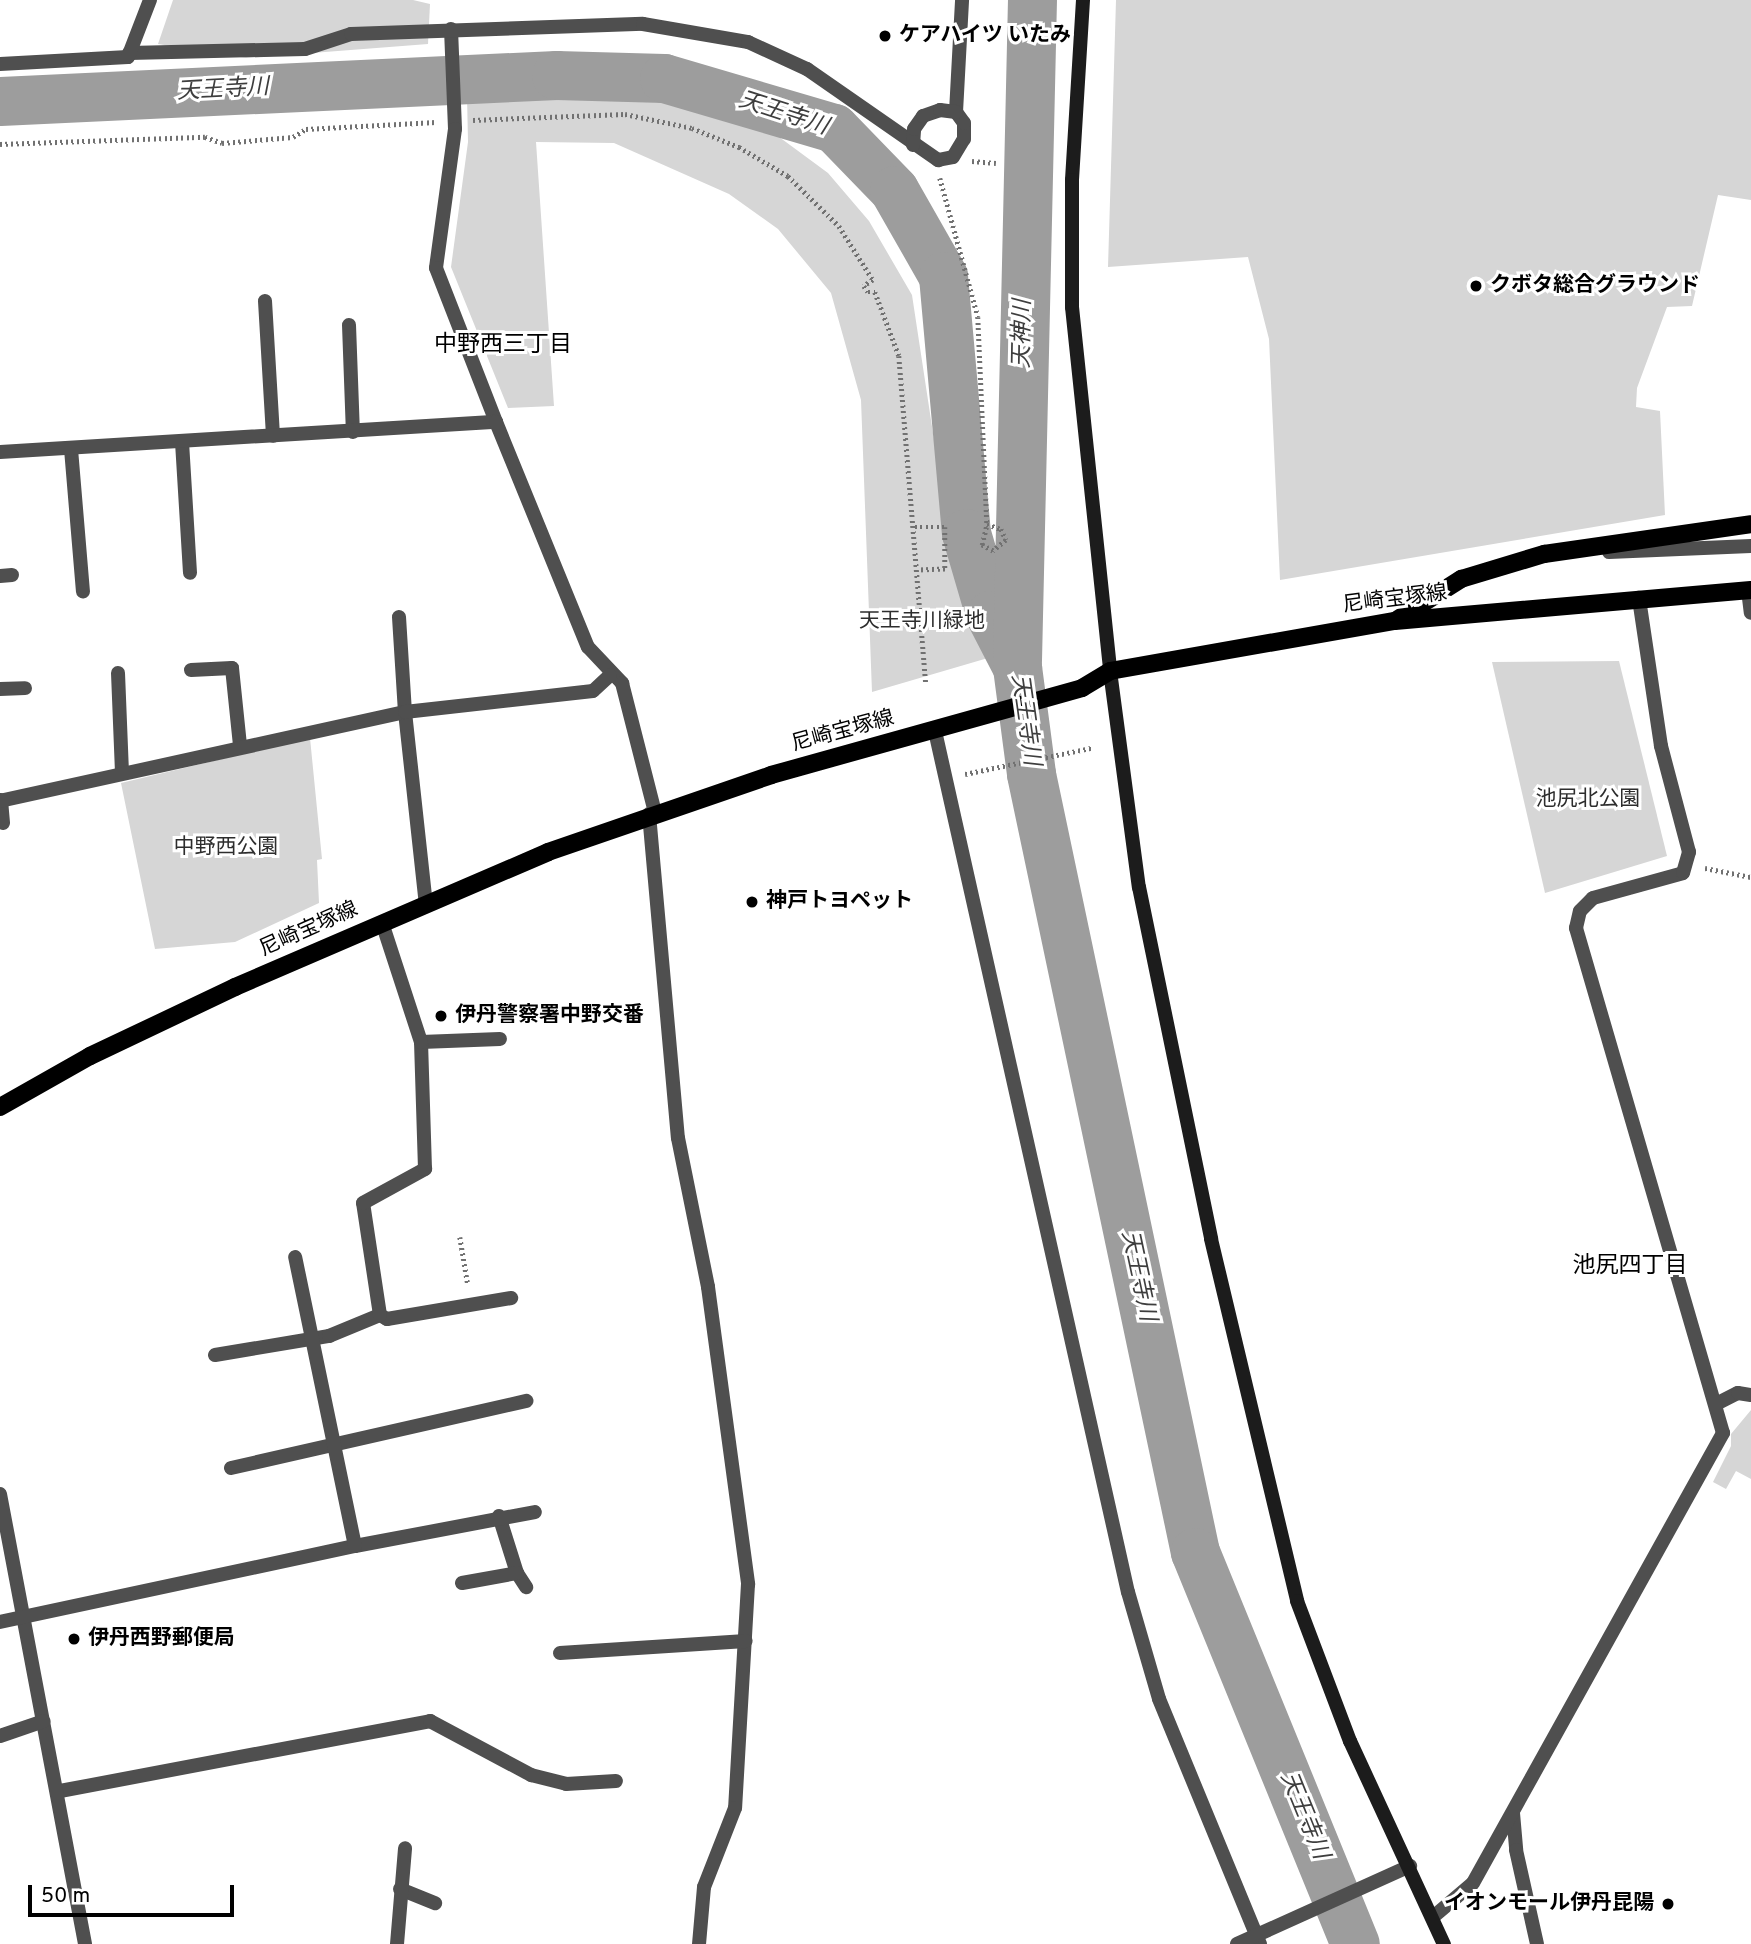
<!DOCTYPE html>
<html>
<head>
<meta charset="utf-8">
<style>
	body { margin:0 }
	#map { position:relative; width:1751px; height:1944px; overflow:hidden; background:#fff; font-family:Overpass,"Noto Sans JP",sans-serif }
	div>[style] { position:absolute }
	.green>* { inset:0; background:#d6d6d6 }
	.river>* { height:49px; margin:-24.5px; padding:0 24.5px; transform-origin:24.5px; border-radius:24.5px; background:#9d9d9d }
	.path>* { height:4.5px; margin-top:-2.25px; transform-origin:0; background:repeating-linear-gradient(90deg,#717171 0 2px,transparent 0 5.5px) }
	.lane>* { height:14px; margin:-7px; padding:0 7px; transform-origin:7px; border-radius:7px; background:#4f4f4f }
	.street>* { height:14px; margin:-7px; padding:0 7px; transform-origin:7px; border-radius:7px; background:#4f4f4f }
	.secondary>* { height:14px; margin:-7px; padding:0 7px; transform-origin:7px; border-radius:7px; background:#1c1c1c }
	.primary>* { height:18px; margin:-9px; padding:0 9px; transform-origin:9px; border-radius:9px; background:#000 }
	.dots>* { width:19px; height:19px; translate:-50% -50%; box-sizing:border-box; border:4px solid #fff; border-radius:50% }
	span { translate:-50% -50%; white-space:nowrap; text-align:center; line-height:1.15; -webkit-text-stroke:6px #fff; paint-order:stroke }
	.poi-label { font-size:21px; color:#000; font-weight:700 }
	.left { translate:0 -50%; text-align:left }
	.right { translate:-100% -50%; text-align:right }
	.street-label { font-size:21px; color:#000 }
	.park-label { font-size:21px; color:#2d2d2d }
	.water-label { font-size:23px; color:#3e3e3e; font-style:italic }
	.neighbourhood-label { font-size:23px; color:#000 }
	.scale { position:absolute; left:28px; top:1885px; width:206px; height:32px; box-sizing:border-box; border:4px solid #000; border-top:0; padding-left:9px; font-size:21px; line-height:24px; white-space:nowrap; color:#000; -webkit-text-stroke:5px #fff; paint-order:stroke }
</style>
</head>
<body>
<div id="map">
	<div class="green">
		<div style="clip-path:polygon(173px 0,413px 0,430px 4px,428px 44px,246px 58px,158px 44px)"></div>
		<div style="clip-path:polygon(1116px 0,1751px 0,1751px 200px,1718px 195px,1692px 306px,1667px 307px,1637px 388px,1636px 407px,1660px 411px,1665px 515px,1280px 580px,1269px 339px,1248px 257px,1108px 267px)"></div>
		<div style="clip-path:polygon(608px 88px,700px 98px,771px 131px,828px 173px,869px 221px,912px 295px,945px 512px,988px 658px,872px 692px,861px 400px,831px 293px,778px 229px,729px 194px,614px 143px,536px 142px,554px 406px,508px 408px,451px 267px,468px 142px,467px 96px)"></div>
		<div style="clip-path:polygon(1619px 661px,1667px 856px,1545px 893px,1492px 662px)"></div>
		<div style="clip-path:polygon(310px 738px,322px 859px,317px 860px,319px 903px,235px 942px,155px 949px,121px 783px)"></div>
		<div style="clip-path:polygon(1751px 1410px,1751px 1479px,1736px 1471px,1726px 1489px,1713px 1482px,1731px 1446px,1731px 1434px)"></div>
	</div>
	<div class="river">
		<div style="left:0;top:101px;width:557px;rotate:-2.68deg"></div>
		<div style="left:556px;top:75px;width:108px;rotate:1.6deg"></div>
		<div style="left:664px;top:78px;width:177px;rotate:16.4deg"></div>
		<div style="left:834px;top:128px;width:86px;rotate:45.9deg"></div>
		<div style="left:894px;top:190px;width:99px;rotate:60.3deg"></div>
		<div style="left:943px;top:276px;width:258px;rotate:84.9deg"></div>
		<div style="left:966px;top:533px;width:85px;rotate:73.7deg"></div>
		<div style="left:990px;top:615px;width:59px;rotate:62.6deg"></div>
		<div style="left:1017px;top:667px;width:108px;rotate:82.5deg"></div>
		<div style="left:1031px;top:774px;width:795px;rotate:78.1deg"></div>
		<div style="left:1195px;top:1552px;width:423px;rotate:67.8deg"></div>
		<div style="left:1017px;top:660px;width:660px;rotate:-88.7deg"></div>
	</div>
	<div class="path">
		<div style="left:473px;top:120px;width:152px;rotate:-2.3deg"></div>
		<div style="left:625px;top:114px;width:68px;rotate:11.8deg"></div>
		<div style="left:692px;top:128px;width:51px;rotate:22deg"></div>
		<div style="left:739px;top:147px;width:57px;rotate:30.6deg"></div>
		<div style="left:788px;top:176px;width:71px;rotate:44.4deg"></div>
		<div style="left:839px;top:226px;width:64px;rotate:57.8deg"></div>
		<div style="left:873px;top:280px;width:11px;rotate:146deg"></div>
		<div style="left:864px;top:286px;width:7px;rotate:56deg"></div>
		<div style="left:868px;top:292px;width:7px"></div>
		<div style="left:875px;top:292px;width:68px;rotate:69.4deg"></div>
		<div style="left:899px;top:356px;width:328px;rotate:85.3deg"></div>
		<div style="left:0;top:144px;width:205px;rotate:-2deg"></div>
		<div style="left:205px;top:137px;width:18px;rotate:19deg"></div>
		<div style="left:222px;top:143px;width:71px;rotate:-4.8deg"></div>
		<div style="left:293px;top:137px;width:15px;rotate:-32deg"></div>
		<div style="left:306px;top:129px;width:130px;rotate:-3.1deg"></div>
		<div style="left:972px;top:161px;width:24px;rotate:5deg"></div>
		<div style="left:940px;top:178px;width:144px;rotate:74.7deg"></div>
		<div style="left:978px;top:317px;width:207px;rotate:87.5deg"></div>
		<div style="left:987px;top:524px;width:15px;rotate:20deg"></div>
		<div style="left:1001px;top:529px;width:12px;rotate:66deg"></div>
		<div style="left:1006px;top:540px;width:17px;rotate:140deg"></div>
		<div style="left:993px;top:551px;width:13px;rotate:-151deg"></div>
		<div style="left:982px;top:545px;width:22px;rotate:-77deg"></div>
		<div style="left:915px;top:527px;width:30px"></div>
		<div style="left:945px;top:527px;width:42px;rotate:90deg"></div>
		<div style="left:945px;top:569px;width:27px;rotate:178deg"></div>
		<div style="left:965px;top:774px;width:129px;rotate:-11.7deg"></div>
		<div style="left:1705px;top:868px;width:47px;rotate:11.1deg"></div>
		<div style="left:460px;top:1237px;width:49px;rotate:80.5deg"></div>
	</div>
	<div class="lane">
		<div style="left:451px;top:29px;width:100px;rotate:87.7deg"></div>
		<div style="left:455px;top:129px;width:140px;rotate:97.8deg"></div>
		<div style="left:436px;top:268px;width:165px;rotate:68.7deg"></div>
		<div style="left:129px;top:53px;width:176px;rotate:-1.3deg"></div>
		<div style="left:305px;top:49px;width:48px;rotate:-18.1deg"></div>
		<div style="left:351px;top:34px;width:292px;rotate:-2deg"></div>
		<div style="left:643px;top:24px;width:107px;rotate:9.7deg"></div>
		<div style="left:748px;top:42px;width:65px;rotate:24.6deg"></div>
		<div style="left:807px;top:69px;width:160px;rotate:34.8deg"></div>
		<div style="left:938px;top:160px;width:15px;rotate:-11deg"></div>
		<div style="left:953px;top:157px;width:21px;rotate:-59deg"></div>
		<div style="left:964px;top:139px;width:16px;rotate:-90deg"></div>
		<div style="left:964px;top:123px;width:14px;rotate:-126deg"></div>
		<div style="left:956px;top:112px;width:112px;rotate:-86.9deg"></div>
		<div style="left:913px;top:145px;width:16px;rotate:-86deg"></div>
		<div style="left:914px;top:129px;width:16px;rotate:-55deg"></div>
		<div style="left:923px;top:116px;width:18px;rotate:-19deg"></div>
		<div style="left:940px;top:110px;width:16px;rotate:7deg"></div>
		<div style="left:265px;top:301px;width:135px;rotate:86.6deg"></div>
		<div style="left:349px;top:325px;width:107px;rotate:87.9deg"></div>
		<div style="left:182px;top:442px;width:131px;rotate:86.5deg"></div>
		<div style="left:71px;top:449px;width:143px;rotate:85.2deg"></div>
		<div style="left:1609px;top:552px;width:142px;rotate:-2.4deg"></div>
		<div style="left:0;top:576px;width:12px;rotate:-5deg"></div>
		<div style="left:1748px;top:590px;width:23px;rotate:83deg"></div>
		<div style="left:399px;top:617px;width:95px;rotate:86.4deg"></div>
		<div style="left:191px;top:670px;width:41px;rotate:-2.8deg"></div>
		<div style="left:232px;top:668px;width:78px;rotate:84.1deg"></div>
		<div style="left:118px;top:673px;width:100px;rotate:87.7deg"></div>
		<div style="left:0;top:689px;width:25px;rotate:-2deg"></div>
		<div style="left:1px;top:800px;width:23px;rotate:85deg"></div>
		<div style="left:421px;top:1042px;width:79px;rotate:-2.2deg"></div>
		<div style="left:380px;top:1315px;width:8px;rotate:30deg"></div>
		<div style="left:387px;top:1319px;width:126px;rotate:-9.6deg"></div>
		<div style="left:1718px;top:1403px;width:22px;rotate:-27deg"></div>
		<div style="left:1738px;top:1393px;width:13px;rotate:9deg"></div>
		<div style="left:231px;top:1468px;width:303px;rotate:-12.8deg"></div>
		<div style="left:499px;top:1516px;width:60px;rotate:72.5deg"></div>
		<div style="left:517px;top:1573px;width:17px;rotate:57deg"></div>
		<div style="left:355px;top:1546px;width:183px;rotate:-10.7deg"></div>
		<div style="left:462px;top:1583px;width:56px;rotate:-10.3deg"></div>
		<div style="left:60px;top:1791px;width:377px;rotate:-10.7deg"></div>
		<div style="left:430px;top:1721px;width:115px;rotate:28.1deg"></div>
		<div style="left:531px;top:1775px;width:36px;rotate:14deg"></div>
		<div style="left:566px;top:1784px;width:50px;rotate:-3.4deg"></div>
		<div style="left:1513px;top:1813px;width:37px;rotate:85deg"></div>
		<div style="left:1516px;top:1850px;width:96px;rotate:77.4deg"></div>
		<div style="left:400px;top:1889px;width:38px;rotate:22deg"></div>
		<div style="left:1433px;top:1917px;width:52px;rotate:-40.4deg"></div>
		<div style="left:1473px;top:1883px;width:515px;rotate:-60.95deg"></div>
		<div style="left:1723px;top:1433px;width:526px;rotate:-106.23deg"></div>
		<div style="left:1576px;top:928px;width:17px;rotate:-77deg"></div>
		<div style="left:1580px;top:911px;width:18px;rotate:-45deg"></div>
		<div style="left:1593px;top:898px;width:93px;rotate:-15.5deg"></div>
		<div style="left:1683px;top:873px;width:22px;rotate:-74deg"></div>
		<div style="left:1689px;top:852px;width:110px;rotate:-104.8deg"></div>
		<div style="left:1661px;top:746px;width:150px;rotate:-98.5deg"></div>
		<div style="left:397px;top:1944px;width:96px;rotate:-85.2deg"></div>
	</div>
	<div class="street">
		<div style="left:0;top:64px;width:128px;rotate:-3.1deg"></div>
		<div style="left:128px;top:57px;width:61px;rotate:-68.9deg"></div>
		<div style="left:0;top:452px;width:497px;rotate:-3.5deg"></div>
		<div style="left:496px;top:422px;width:243px;rotate:67.8deg"></div>
		<div style="left:588px;top:647px;width:50px;rotate:46.6deg"></div>
		<div style="left:622px;top:683px;width:133px;rotate:75.7deg"></div>
		<div style="left:405px;top:712px;width:193px;rotate:83.8deg"></div>
		<div style="left:935px;top:731px;width:882px;rotate:77.37deg"></div>
		<div style="left:1128px;top:1592px;width:111px;rotate:73.8deg"></div>
		<div style="left:1159px;top:1699px;width:265px;rotate:67.6deg"></div>
		<div style="left:0;top:801px;width:415px;rotate:-12.4deg"></div>
		<div style="left:405px;top:712px;width:189px;rotate:-6.4deg"></div>
		<div style="left:593px;top:691px;width:23px;rotate:-43deg"></div>
		<div style="left:649px;top:814px;width:325px;rotate:84.9deg"></div>
		<div style="left:678px;top:1138px;width:152px;rotate:78.6deg"></div>
		<div style="left:708px;top:1287px;width:300px;rotate:82.3deg"></div>
		<div style="left:748px;top:1584px;width:224px;rotate:93.3deg"></div>
		<div style="left:735px;top:1808px;width:85px;rotate:111.4deg"></div>
		<div style="left:704px;top:1887px;width:57px;rotate:95deg"></div>
		<div style="left:215px;top:1355px;width:116px;rotate:-9.5deg"></div>
		<div style="left:329px;top:1336px;width:55px;rotate:-22.4deg"></div>
		<div style="left:380px;top:1315px;width:113px;rotate:-98.6deg"></div>
		<div style="left:363px;top:1203px;width:71px;rotate:-28.7deg"></div>
		<div style="left:425px;top:1169px;width:127px;rotate:-91.8deg"></div>
		<div style="left:421px;top:1042px;width:125px;rotate:-108.1deg"></div>
		<div style="left:0;top:1494px;width:458px;rotate:79.3deg"></div>
		<div style="left:0;top:1622px;width:363px;rotate:-12.1deg"></div>
		<div style="left:355px;top:1546px;width:295px;rotate:-101.7deg"></div>
		<div style="left:560px;top:1653px;width:186px;rotate:-3.7deg"></div>
		<div style="left:0;top:1736px;width:46px;rotate:-18.8deg"></div>
		<div style="left:1237px;top:1944px;width:190px;rotate:-24.3deg"></div>
	</div>
	<div class="secondary">
		<div style="left:1083px;top:0;width:180px;rotate:93.5deg"></div>
		<div style="left:1072px;top:180px;width:127px;rotate:90deg"></div>
		<div style="left:1072px;top:307px;width:366px;rotate:84deg"></div>
		<div style="left:1110px;top:671px;width:218px;rotate:82.4deg"></div>
		<div style="left:1139px;top:887px;width:359px;rotate:78.4deg"></div>
		<div style="left:1211px;top:1239px;width:372px;rotate:76.6deg"></div>
		<div style="left:1297px;top:1601px;width:150px;rotate:69.3deg"></div>
		<div style="left:1350px;top:1741px;width:224px;rotate:65.2deg"></div>
	</div>
	<div class="primary">
		<div style="left:1398px;top:619px;width:75px;rotate:-32.4deg"></div>
		<div style="left:1461px;top:579px;width:87px;rotate:-16.8deg"></div>
		<div style="left:1544px;top:554px;width:209px;rotate:-8.2deg"></div>
		<div style="left:0;top:1107px;width:103px;rotate:-29.5deg"></div>
		<div style="left:90px;top:1056px;width:161px;rotate:-25.4deg"></div>
		<div style="left:235px;top:987px;width:341px;rotate:-23.3deg"></div>
		<div style="left:548px;top:852px;width:236px;rotate:-19deg"></div>
		<div style="left:771px;top:775px;width:323px;rotate:-15.6deg"></div>
		<div style="left:1082px;top:688px;width:33px;rotate:-31deg"></div>
		<div style="left:1110px;top:671px;width:289px;rotate:-10deg"></div>
		<div style="left:1395px;top:621px;width:357px;rotate:-5deg"></div>
	</div>
	<div class="dots">
		<div style="left:885px;top:36px;background:#000"></div>
		<div style="left:1476px;top:286px;background:#000"></div>
		<div style="left:752px;top:902px;background:#000"></div>
		<div style="left:441px;top:1016px;background:#000"></div>
		<div style="left:74px;top:1639px;background:#000"></div>
		<div style="left:1668px;top:1904px;background:#000"></div>
	</div>
	<div class="poi-label">
		<span class="left" style="left:899px;top:36px">ケアハイツ いたみ</span>
		<span class="left" style="left:1490px;top:286px">クボタ総合グラウンド</span>
		<span class="left" style="left:766px;top:902px">神戸トヨペット</span>
		<span class="left" style="left:455px;top:1016px">伊丹警察署中野交番</span>
		<span class="left" style="left:88px;top:1639px">伊丹西野郵便局</span>
		<span class="right" style="left:1654px;top:1904px">イオンモール伊丹昆陽</span>
	</div>
	<div class="street-label">
		<span style="left:1395px;top:600px;rotate:-7deg">尼崎宝塚線</span>
		<span style="left:843px;top:732px;rotate:-15deg">尼崎宝塚線</span>
		<span style="left:309px;top:930px;rotate:-24deg">尼崎宝塚線</span>
	</div>
	<div class="park-label">
		<span style="left:922px;top:622px">天王寺川緑地</span>
		<span style="left:1588px;top:800px">池尻北公園</span>
		<span style="left:226px;top:848px">中野西公園</span>
	</div>
	<div class="water-label">
		<span style="left:223px;top:91px;rotate:-3deg">天王寺川</span>
		<span style="left:783px;top:115px;rotate:18deg">天王寺川</span>
		<span style="left:1024px;top:334px;rotate:-89deg">天神川</span>
		<span style="left:1024px;top:720px;rotate:82deg">天王寺川</span>
		<span style="left:1137px;top:1276px;rotate:78deg">天王寺川</span>
		<span style="left:1303px;top:1816px;rotate:68deg">天王寺川</span>
	</div>
	<div class="neighbourhood-label">
		<span style="left:503px;top:346px">中野西三丁目</span>
		<span style="left:1630px;top:1267px">池尻四丁目</span>
	</div>
	<div class="scale">50 m</div>
</div>
</body>
</html>
